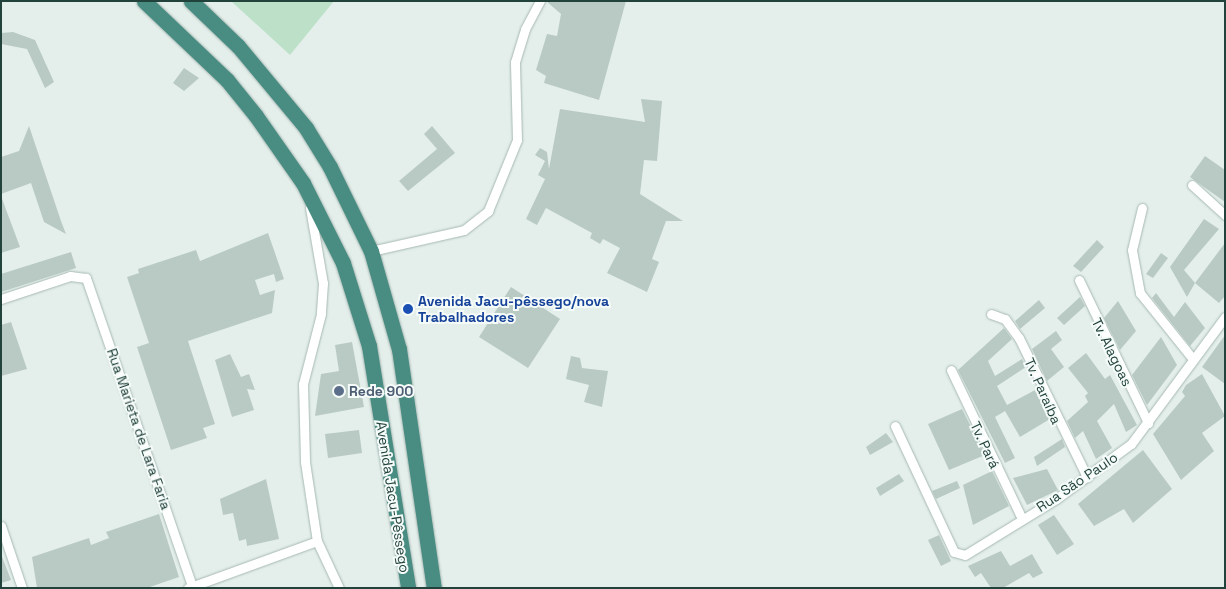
<!DOCTYPE html>
<html>
<head>
<meta charset="utf-8">
<style>
	body { margin:0 }
	#map { position:relative; width:1226px; height:589px; overflow:hidden; background:#e4efeb; font-family:"Space Grotesk",sans-serif }
	div>[style] { position:absolute }
	.green>* { inset:0; background:#bce1c8 }
	.building>* { inset:0; background:#b9cac4 }
	.roads { filter:drop-shadow(0 0 1px #a6b8b3) drop-shadow(0 0 1px #a6b8b3) }
	.minor>* { height:9px; margin:-4.5px; padding:0 4.5px; transform-origin:4.5px; border-radius:4.5px; background:#fff }
	.trunk>* { height:15px; margin:-7.5px; padding:0 7.5px; transform-origin:7.5px; border-radius:7.5px; background:#488c82 }
	.dots>* { width:14px; height:14px; translate:-50% -50%; box-sizing:border-box; border:2px solid #f5fbf8; border-radius:50% }
	span { translate:-50% -50%; white-space:nowrap; text-align:center; line-height:1.15; -webkit-text-stroke:4px #f5fbf8; paint-order:stroke }
	.transit-label { font-size:14px; color:#164399; font-weight:700 }
	.left { translate:0 -50%; text-align:left }
	.street-label { font-size:14px; color:#22423c }
	.service-label { font-size:14px; color:#4e5e75; font-weight:700 }
	.frame { position:absolute; inset:0; border:2px solid #22423c; pointer-events:none }
</style>
</head>
<body>
<div id="map">
	<div class="green">
		<div style="clip-path:polygon(231px 1px,334px 1px,290px 55px)"></div>
	</div>
	<div class="building">
		<div style="clip-path:polygon(546px 1px,626px 1px,599px 100px,544px 83px,546px 76px,536px 70px,547px 34px,557px 36px,561px 14px)"></div>
		<div style="clip-path:polygon(13px 32px,35px 40px,54px 82px,45px 88px,27px 49px,1px 44px,1px 33px)"></div>
		<div style="clip-path:polygon(184px 68px,199px 78px,184px 91px,173px 83px)"></div>
		<div style="clip-path:polygon(641px 99px,662px 101px,657px 161px,644px 160px,640px 194px,683px 221px,666px 221px,652px 259px,659px 262px,647px 292px,607px 273px,620px 248px,603px 239px,600px 244px,590px 238px,592px 233px,546px 208px,537px 225px,526px 219px,545px 179px,538px 175px,545px 161px,535px 155px,540px 148px,547px 152px,549px 169px,560px 109px,645px 122px)"></div>
		<div style="clip-path:polygon(29px 126px,61px 221px,66px 234px,44px 222px,31px 183px,1px 194px,1px 157px,19px 151px)"></div>
		<div style="clip-path:polygon(432px 126px,455px 153px,408px 191px,399px 181px,437px 149px,424px 134px)"></div>
		<div style="clip-path:polygon(1205px 156px,1225px 170px,1225px 202px,1190px 177px)"></div>
		<div style="clip-path:polygon(1px 196px,20px 247px,1px 253px)"></div>
		<div style="clip-path:polygon(1204px 219px,1219px 229px,1184px 270px,1195px 283px,1187px 297px,1170px 267px)"></div>
		<div style="clip-path:polygon(268px 233px,284px 279px,276px 282px,274px 274px,255px 280px,260px 295px,275px 290px,272px 313px,188px 341px,215px 424px,203px 428px,207px 438px,171px 450px,137px 347px,149px 343px,127px 277px,139px 273px,138px 269px,196px 250px,200px 261px)"></div>
		<div style="clip-path:polygon(1097px 240px,1104px 247px,1081px 272px,1073px 266px)"></div>
		<div style="clip-path:polygon(1225px 243px,1225px 296px,1219px 303px,1195px 283px)"></div>
		<div style="clip-path:polygon(71px 252px,76px 268px,1px 292px,1px 274px)"></div>
		<div style="clip-path:polygon(1161px 253px,1168px 258px,1153px 278px,1146px 274px)"></div>
		<div style="clip-path:polygon(511px 287px,560px 319px,528px 368px,479px 337px)"></div>
		<div style="clip-path:polygon(1156px 293px,1174px 317px,1185px 302px,1205px 328px,1190px 346px,1152px 298px)"></div>
		<div style="clip-path:polygon(1080px 297px,1085px 306px,1064px 325px,1057px 318px)"></div>
		<div style="clip-path:polygon(1039px 300px,1045px 308px,1020px 329px,1015px 321px)"></div>
		<div style="clip-path:polygon(1118px 301px,1136px 331px,1120px 350px,1104px 318px)"></div>
		<div style="clip-path:polygon(11px 322px,27px 369px,1px 376px,1px 325px)"></div>
		<div style="clip-path:polygon(1004px 328px,1012px 339px,988px 361px,995px 376px,1022px 359px,1026px 367px,997px 386px,1007px 405px,1037px 389px,1050px 419px,1020px 437px,1005px 411px,995px 417px,1015px 458px,1005px 463px,958px 370px)"></div>
		<div style="clip-path:polygon(1056px 331px,1062px 340px,1051px 349px,1064px 367px,1047px 381px,1032px 349px)"></div>
		<div style="clip-path:polygon(1225px 335px,1225px 384px,1202px 367px)"></div>
		<div style="clip-path:polygon(1161px 337px,1177px 365px,1147px 405px,1132px 375px)"></div>
		<div style="clip-path:polygon(352px 342px,364px 407px,315px 416px,321px 374px,339px 371px,335px 345px)"></div>
		<div style="clip-path:polygon(1086px 353px,1105px 379px,1110px 375px,1137px 425px,1126px 432px,1114px 404px,1097px 421px,1112px 448px,1096px 459px,1083px 431px,1075px 438px,1067px 421px,1088px 402px,1085px 396px,1088px 393px,1068px 368px)"></div>
		<div style="clip-path:polygon(230px 354px,241px 377px,249px 374px,255px 390px,247px 389px,254px 410px,232px 417px,215px 360px)"></div>
		<div style="clip-path:polygon(571px 356px,580px 358px,582px 368px,608px 371px,602px 407px,584px 402px,589px 385px,566px 379px)"></div>
		<div style="clip-path:polygon(1202px 374px,1225px 416px,1202px 433px,1214px 451px,1181px 480px,1153px 434px,1185px 396px,1182px 392px,1186px 385px)"></div>
		<div style="clip-path:polygon(962px 409px,985px 455px,949px 470px,928px 424px)"></div>
		<div style="clip-path:polygon(359px 430px,362px 453px,328px 458px,325px 434px)"></div>
		<div style="clip-path:polygon(886px 433px,893px 442px,870px 455px,866px 447px)"></div>
		<div style="clip-path:polygon(1062px 439px,1065px 447px,1037px 466px,1034px 457px)"></div>
		<div style="clip-path:polygon(1143px 450px,1172px 489px,1133px 523px,1124px 509px,1094px 526px,1078px 504px)"></div>
		<div style="clip-path:polygon(1047px 469px,1058px 490px,1027px 505px,1013px 478px)"></div>
		<div style="clip-path:polygon(992px 471px,1009px 506px,973px 525px,963px 485px)"></div>
		<div style="clip-path:polygon(899px 474px,904px 481px,880px 496px,876px 488px)"></div>
		<div style="clip-path:polygon(266px 479px,279px 539px,247px 546px,246px 539px,239px 541px,233px 513px,223px 515px,220px 499px)"></div>
		<div style="clip-path:polygon(957px 481px,960px 488px,936px 499px,932px 491px)"></div>
		<div style="clip-path:polygon(159px 514px,179px 577px,147px 588px,37px 588px,32px 557px,89px 538px,91px 545px,109px 538px,106px 532px)"></div>
		<div style="clip-path:polygon(1054px 515px,1074px 544px,1057px 555px,1038px 525px)"></div>
		<div style="clip-path:polygon(939px 535px,951px 561px,941px 566px,928px 540px)"></div>
		<div style="clip-path:polygon(1001px 551px,1010px 566px,1032px 554px,1043px 573px,1033px 578px,1029px 573px,1003px 588px,991px 588px,981px 573px,975px 577px,968px 566px)"></div>
		<div style="clip-path:polygon(1px 554px,11px 580px,1px 583px)"></div>
	</div>
	<div class="roads">
		<div class="minor">
			<div style="left:1192px;top:185px;width:45px;rotate:42.3deg"></div>
			<div style="left:310px;top:208px;width:76px;rotate:80.2deg"></div>
			<div style="left:323px;top:283px;width:31px;rotate:94deg"></div>
			<div style="left:321px;top:314px;width:72px;rotate:104.4deg"></div>
			<div style="left:303px;top:384px;width:78px;rotate:88.5deg"></div>
			<div style="left:305px;top:462px;width:80px;rotate:81.4deg"></div>
			<div style="left:317px;top:541px;width:52px;rotate:64.9deg"></div>
			<div style="left:1142px;top:208px;width:43px;rotate:103.4deg"></div>
			<div style="left:1132px;top:250px;width:44px;rotate:79.5deg"></div>
			<div style="left:1140px;top:293px;width:83px;rotate:51.3deg"></div>
			<div style="left:371px;top:251px;width:95px;rotate:-12.7deg"></div>
			<div style="left:464px;top:230px;width:31px;rotate:-38deg"></div>
			<div style="left:488px;top:211px;width:77px;rotate:-67.8deg"></div>
			<div style="left:517px;top:140px;width:78px;rotate:-91.5deg"></div>
			<div style="left:515px;top:62px;width:34px;rotate:-73deg"></div>
			<div style="left:525px;top:29px;width:32px;rotate:-62deg"></div>
			<div style="left:1079px;top:280px;width:159px;rotate:64.2deg"></div>
			<div style="left:1px;top:299px;width:73px;rotate:-18.4deg"></div>
			<div style="left:70px;top:276px;width:16px;rotate:7deg"></div>
			<div style="left:86px;top:278px;width:328px;rotate:71deg"></div>
			<div style="left:991px;top:314px;width:15px;rotate:20deg"></div>
			<div style="left:1005px;top:319px;width:24px;rotate:54deg"></div>
			<div style="left:1019px;top:338px;width:155px;rotate:63.9deg"></div>
			<div style="left:951px;top:370px;width:165px;rotate:64.5deg"></div>
			<div style="left:895px;top:426px;width:139px;rotate:64.9deg"></div>
			<div style="left:954px;top:552px;width:11px;rotate:15deg"></div>
			<div style="left:965px;top:555px;width:107px;rotate:-31.6deg"></div>
			<div style="left:1056px;top:499px;width:93px;rotate:-36.3deg"></div>
			<div style="left:1131px;top:444px;width:158px;rotate:-53.5deg"></div>
			<div style="left:1px;top:526px;width:65px;rotate:71.3deg"></div>
			<div style="left:188px;top:588px;width:137px;rotate:-20deg"></div>
		</div>
		<div class="trunk">
			<div style="left:144px;top:1px;width:115px;rotate:43.6deg"></div>
			<div style="left:227px;top:80px;width:46px;rotate:51.1deg"></div>
			<div style="left:256px;top:116px;width:82px;rotate:55deg"></div>
			<div style="left:303px;top:183px;width:89px;rotate:63.4deg"></div>
			<div style="left:343px;top:263px;width:87px;rotate:72.6deg"></div>
			<div style="left:369px;top:346px;width:245px;rotate:80.8deg"></div>
			<div style="left:191px;top:1px;width:65px;rotate:43.8deg"></div>
			<div style="left:238px;top:46px;width:107px;rotate:50.3deg"></div>
			<div style="left:306px;top:128px;width:46px;rotate:58.4deg"></div>
			<div style="left:330px;top:167px;width:93px;rotate:64deg"></div>
			<div style="left:371px;top:251px;width:102px;rotate:74.1deg"></div>
			<div style="left:399px;top:349px;width:242px;rotate:81.7deg"></div>
		</div>
	</div>
	<div class="dots">
		<div style="left:408px;top:309px;background:#1a4fb4"></div>
		<div style="left:339px;top:391px;background:#5c6f8a"></div>
	</div>
	<div class="transit-label">
		<span class="left" style="left:418px;top:309px">Avenida Jacu-pêssego/nova<br>Trabalhadores</span>
	</div>
	<div class="street-label">
		<span style="left:1112px;top:352px;rotate:64deg">Tv. Alagoas</span>
		<span style="left:1043px;top:391px;rotate:66deg">Tv. Paraíba</span>
		<span style="left:139px;top:429px;rotate:71deg">Rua Marieta de Lara Faria</span>
		<span style="left:985px;top:445px;rotate:65deg">Tv. Pará</span>
		<span style="left:1077px;top:482px;rotate:-34deg">Rua São Paulo</span>
		<span style="left:393px;top:497px;rotate:81deg">Avenida Jacu-Pêssego</span>
	</div>
	<div class="service-label">
		<span class="left" style="left:349px;top:391px">Rede 900</span>
	</div>
	<div class="frame"></div>
</div>
</body>
</html>
